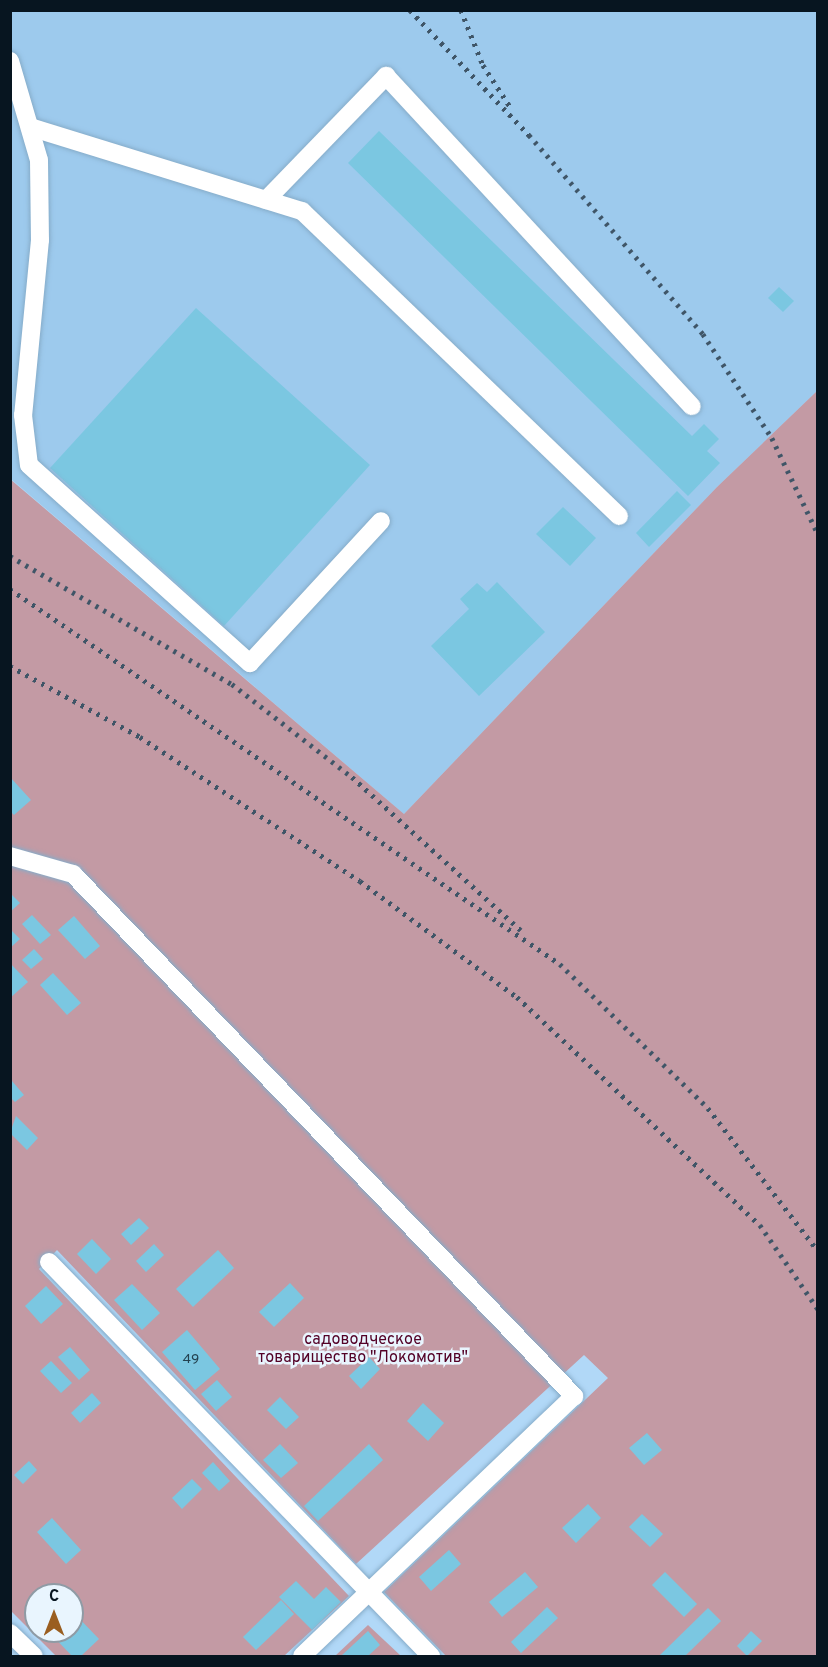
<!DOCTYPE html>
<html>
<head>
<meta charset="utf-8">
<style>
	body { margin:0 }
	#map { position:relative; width:828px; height:1667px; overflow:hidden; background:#b1d8f7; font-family:Overpass,sans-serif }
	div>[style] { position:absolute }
	.built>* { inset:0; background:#9dcaed }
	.green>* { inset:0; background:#c39aa4 }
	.building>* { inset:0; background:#7bc7e1 }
	.roads { filter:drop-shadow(0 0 2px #86acc9) drop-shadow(0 0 2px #86acc9) }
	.service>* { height:18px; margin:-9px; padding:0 9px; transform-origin:9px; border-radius:9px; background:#fff }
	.rail>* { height:4.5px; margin-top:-2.25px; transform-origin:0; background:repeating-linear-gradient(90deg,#3f5567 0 3px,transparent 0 9px) }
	span { translate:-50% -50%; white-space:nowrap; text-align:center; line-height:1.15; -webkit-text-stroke:5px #e9f5fe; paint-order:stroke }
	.number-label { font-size:14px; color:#244250 }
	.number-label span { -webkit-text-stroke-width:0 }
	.park-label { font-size:16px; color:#530126 }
	.frame { position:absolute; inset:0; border:12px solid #071520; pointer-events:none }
	.north { position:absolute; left:24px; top:1583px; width:60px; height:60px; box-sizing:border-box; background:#e9f5fe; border:2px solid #8f9ba5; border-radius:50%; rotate:0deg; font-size:16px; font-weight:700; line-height:24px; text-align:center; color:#071520 }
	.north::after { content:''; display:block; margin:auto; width:21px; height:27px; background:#9a5e20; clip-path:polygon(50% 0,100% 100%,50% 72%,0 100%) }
</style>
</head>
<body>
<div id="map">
	<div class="built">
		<div style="clip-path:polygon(11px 11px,817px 11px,817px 391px,717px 487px,404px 814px,11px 479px)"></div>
	</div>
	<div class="green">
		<div style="clip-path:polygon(evenodd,817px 391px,817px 1656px,446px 1656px,384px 1592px,608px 1378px,584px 1355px,356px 1564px,57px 1250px,39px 1269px,349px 1596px,284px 1656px,56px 1656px,11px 1611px,10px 479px,404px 814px,717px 487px,817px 391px,36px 1595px,72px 1595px,72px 1631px,36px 1631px,36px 1595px)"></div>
		<div style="clip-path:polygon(368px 1625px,401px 1656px,335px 1656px)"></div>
	</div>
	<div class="building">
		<div style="clip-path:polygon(379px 131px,692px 436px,704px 424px,719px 439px,707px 451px,720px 463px,688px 496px,348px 163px)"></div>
		<div style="clip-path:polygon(779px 287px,794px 301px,783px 312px,768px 298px)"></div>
		<div style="clip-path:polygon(196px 308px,370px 465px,224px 626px,50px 468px)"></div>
		<div style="clip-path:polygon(677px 491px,691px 505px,649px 547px,636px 533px)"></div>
		<div style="clip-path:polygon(563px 507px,596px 538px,570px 566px,536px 534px)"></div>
		<div style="clip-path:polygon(497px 582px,545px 632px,479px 696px,431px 646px,469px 609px,460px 599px,477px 583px,487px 592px)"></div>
		<div style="clip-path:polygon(10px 777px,31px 800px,14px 815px,10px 811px)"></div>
		<div style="clip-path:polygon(10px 893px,20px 903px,10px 912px)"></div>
		<div style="clip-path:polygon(32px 915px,51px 935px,40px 944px,22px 924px)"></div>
		<div style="clip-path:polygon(74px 916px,100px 946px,85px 959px,58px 930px)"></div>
		<div style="clip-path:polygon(10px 929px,20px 939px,10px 948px)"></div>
		<div style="clip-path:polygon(34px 949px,43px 959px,31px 969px,22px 960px)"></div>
		<div style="clip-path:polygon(10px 963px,28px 982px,10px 998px)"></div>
		<div style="clip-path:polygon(53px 973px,81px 1003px,67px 1015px,40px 985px)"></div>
		<div style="clip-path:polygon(12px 1081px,24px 1095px,15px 1102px,10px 1097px)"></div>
		<div style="clip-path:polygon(16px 1116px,38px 1138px,27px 1150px,10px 1133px)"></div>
		<div style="clip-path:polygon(139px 1218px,149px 1228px,131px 1245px,121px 1234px)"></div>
		<div style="clip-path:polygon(92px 1239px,111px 1259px,96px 1274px,77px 1254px)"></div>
		<div style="clip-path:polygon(154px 1244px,164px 1255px,146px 1272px,136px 1261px)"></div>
		<div style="clip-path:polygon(218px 1250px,234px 1268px,193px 1307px,176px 1289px)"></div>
		<div style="clip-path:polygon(290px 1283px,304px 1298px,274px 1327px,259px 1312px)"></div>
		<div style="clip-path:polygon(132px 1284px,160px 1313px,142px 1330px,114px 1300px)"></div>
		<div style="clip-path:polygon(46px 1286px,63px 1304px,41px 1324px,25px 1306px)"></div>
		<div style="clip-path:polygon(187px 1330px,220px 1369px,195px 1390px,162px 1352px)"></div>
		<div style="clip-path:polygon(70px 1347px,90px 1370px,79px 1380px,58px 1357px)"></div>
		<div style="clip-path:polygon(369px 1357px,380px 1369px,361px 1389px,349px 1376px)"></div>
		<div style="clip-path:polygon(51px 1361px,72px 1383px,61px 1393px,40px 1371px)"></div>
		<div style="clip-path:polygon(217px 1380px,232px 1397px,216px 1411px,201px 1394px)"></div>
		<div style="clip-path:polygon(92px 1393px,101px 1403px,80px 1423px,71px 1413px)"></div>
		<div style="clip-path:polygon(280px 1397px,299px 1417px,286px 1429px,267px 1410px)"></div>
		<div style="clip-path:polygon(423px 1403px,444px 1423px,428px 1441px,407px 1421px)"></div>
		<div style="clip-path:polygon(647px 1433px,662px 1450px,644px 1465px,629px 1448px)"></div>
		<div style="clip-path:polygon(280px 1444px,298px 1463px,281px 1478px,263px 1460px)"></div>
		<div style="clip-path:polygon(369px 1444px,383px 1460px,318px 1521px,304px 1506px)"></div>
		<div style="clip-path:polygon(29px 1461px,37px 1470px,23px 1484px,14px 1475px)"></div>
		<div style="clip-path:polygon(213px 1462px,230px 1481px,219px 1491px,202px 1473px)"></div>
		<div style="clip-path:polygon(192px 1479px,202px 1489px,182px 1509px,172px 1498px)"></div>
		<div style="clip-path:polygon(588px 1504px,601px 1518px,576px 1543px,562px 1528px)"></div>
		<div style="clip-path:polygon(642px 1514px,663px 1534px,650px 1547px,629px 1527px)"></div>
		<div style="clip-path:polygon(52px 1518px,81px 1550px,66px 1564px,37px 1532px)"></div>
		<div style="clip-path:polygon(449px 1550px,461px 1564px,431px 1591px,419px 1577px)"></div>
		<div style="clip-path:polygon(525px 1572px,538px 1587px,502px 1617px,489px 1602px)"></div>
		<div style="clip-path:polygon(665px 1572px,697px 1604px,684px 1617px,652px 1585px)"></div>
		<div style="clip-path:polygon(296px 1581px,314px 1599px,326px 1587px,341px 1602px,312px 1630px,279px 1597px)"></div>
		<div style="clip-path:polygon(281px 1600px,294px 1614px,256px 1650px,243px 1637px)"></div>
		<div style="clip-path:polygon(547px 1607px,558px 1618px,521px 1653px,511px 1642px)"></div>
		<div style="clip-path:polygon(708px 1608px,721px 1621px,685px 1656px,659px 1656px)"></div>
		<div style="clip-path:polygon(72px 1611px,99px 1639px,81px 1656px,72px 1656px,48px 1631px,72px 1631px)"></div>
		<div style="clip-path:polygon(368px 1631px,380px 1645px,368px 1656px,341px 1656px)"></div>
		<div style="clip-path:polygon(751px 1631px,762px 1641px,747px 1656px,737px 1646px)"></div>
	</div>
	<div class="roads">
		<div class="service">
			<div style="left:10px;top:61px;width:103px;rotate:73.7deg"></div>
			<div style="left:39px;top:160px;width:80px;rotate:89.3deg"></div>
			<div style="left:40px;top:240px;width:176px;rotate:95.5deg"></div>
			<div style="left:23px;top:415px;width:50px;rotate:83.2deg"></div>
			<div style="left:29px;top:465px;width:297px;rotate:41.9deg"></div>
			<div style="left:250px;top:663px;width:193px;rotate:-47.3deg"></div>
			<div style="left:30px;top:127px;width:285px;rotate:17.2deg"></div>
			<div style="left:302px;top:211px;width:440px;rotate:43.9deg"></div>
			<div style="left:266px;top:200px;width:173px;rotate:-45.9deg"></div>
			<div style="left:386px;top:76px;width:450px;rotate:47.2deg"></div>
			<div style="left:10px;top:856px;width:66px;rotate:15.9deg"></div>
			<div style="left:73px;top:874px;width:724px;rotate:46.18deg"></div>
			<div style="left:574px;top:1396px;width:376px;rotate:136.3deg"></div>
			<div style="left:49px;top:1262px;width:549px;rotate:45.89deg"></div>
			<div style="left:10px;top:1633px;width:33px;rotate:44deg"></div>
		</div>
	</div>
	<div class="rail">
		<div style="left:410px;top:10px;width:173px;rotate:46.4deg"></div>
		<div style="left:529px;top:135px;width:264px;rotate:48.8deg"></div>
		<div style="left:703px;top:334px;width:125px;rotate:56.4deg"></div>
		<div style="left:772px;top:438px;width:106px;rotate:64.4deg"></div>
		<div style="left:461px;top:10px;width:59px;rotate:68.2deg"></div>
		<div style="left:483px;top:65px;width:51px;rotate:56.9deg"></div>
		<div style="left:10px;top:556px;width:256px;rotate:30deg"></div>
		<div style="left:232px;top:684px;width:152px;rotate:37.8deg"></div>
		<div style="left:352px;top:777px;width:228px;rotate:42.2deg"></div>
		<div style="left:10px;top:589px;width:666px;rotate:34.29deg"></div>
		<div style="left:560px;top:964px;width:206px;rotate:44.2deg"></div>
		<div style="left:708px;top:1108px;width:180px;rotate:52.4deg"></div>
		<div style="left:10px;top:666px;width:148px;rotate:28.6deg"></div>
		<div style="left:140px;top:737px;width:263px;rotate:33.2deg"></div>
		<div style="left:360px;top:881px;width:195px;rotate:36.5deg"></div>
		<div style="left:517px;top:997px;width:333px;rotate:43.2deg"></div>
		<div style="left:760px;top:1225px;width:102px;rotate:55.4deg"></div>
	</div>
	<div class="number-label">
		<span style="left:191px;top:1360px">49</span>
	</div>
	<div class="park-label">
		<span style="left:363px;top:1349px">садоводческое<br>товарищество "Локомотив"</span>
	</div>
	<div class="frame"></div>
	<div class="north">С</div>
</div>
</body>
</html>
